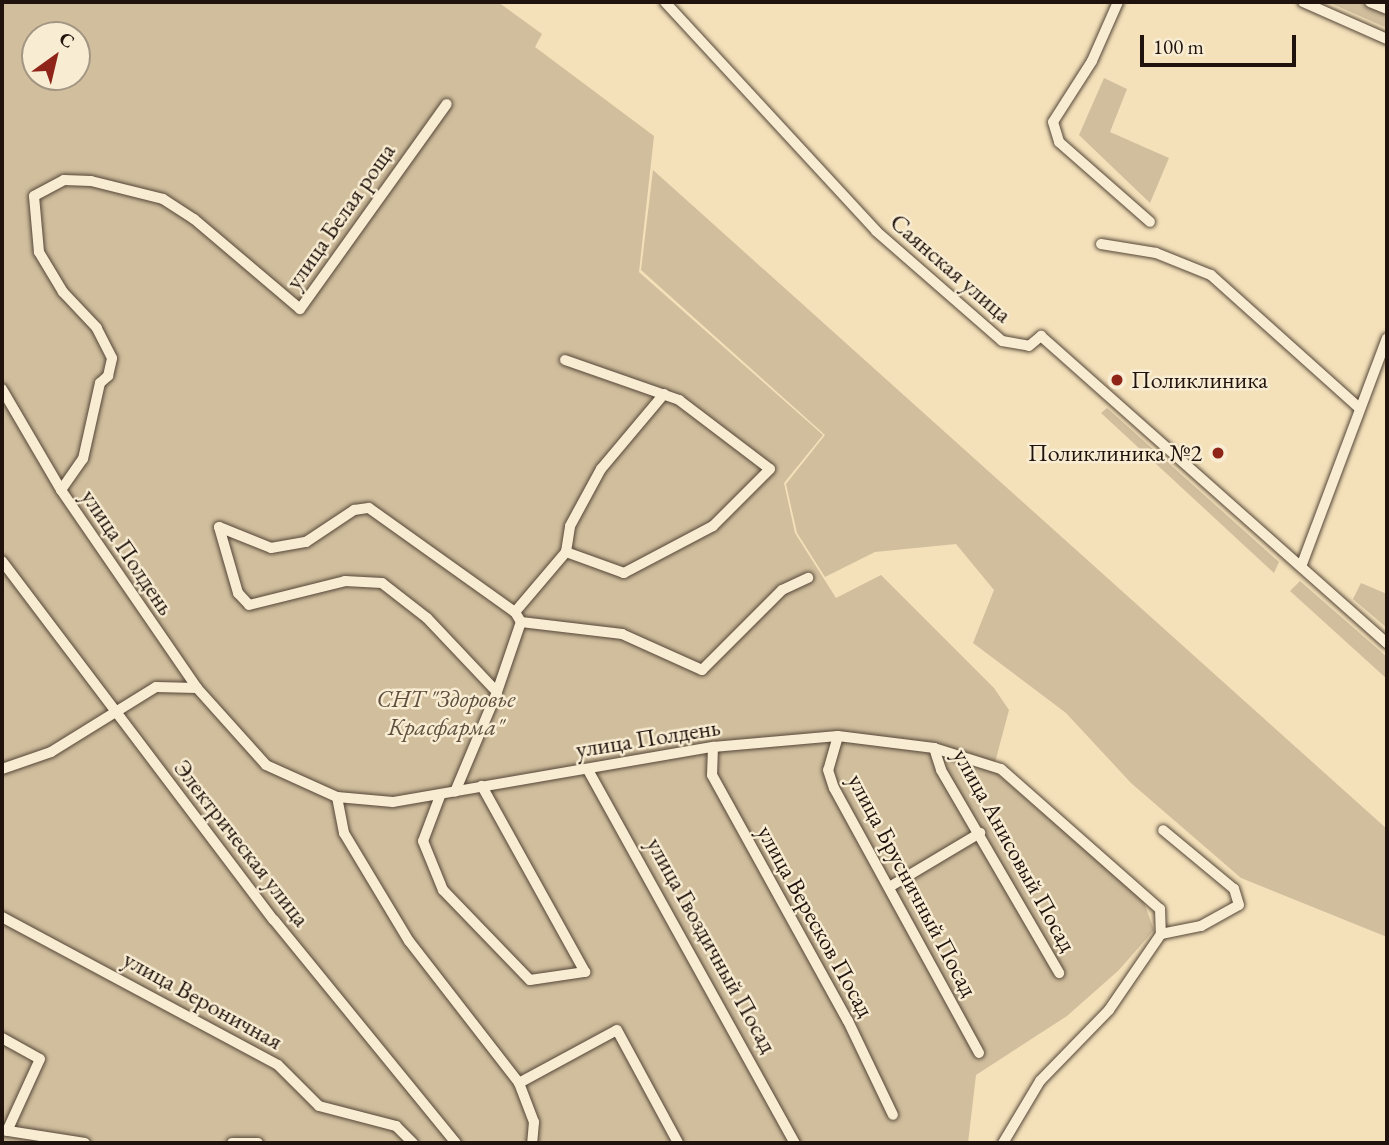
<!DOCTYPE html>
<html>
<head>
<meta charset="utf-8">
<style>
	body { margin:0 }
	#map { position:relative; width:1389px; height:1145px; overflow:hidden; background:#f4e1ba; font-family:"EB Garamond",serif }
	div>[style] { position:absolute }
	.green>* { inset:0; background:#d0be9d }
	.roads { filter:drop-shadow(0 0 2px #554638) drop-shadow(0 0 2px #554638) }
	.minor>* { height:10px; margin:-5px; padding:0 5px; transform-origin:5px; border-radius:5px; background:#f8ecd2 }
	.dots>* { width:19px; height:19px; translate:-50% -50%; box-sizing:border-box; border:4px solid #f8ecd2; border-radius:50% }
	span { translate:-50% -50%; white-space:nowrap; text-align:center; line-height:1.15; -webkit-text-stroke:5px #f8ecd2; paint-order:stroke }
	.street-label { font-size:24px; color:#20130d }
	.poi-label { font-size:24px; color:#20130d }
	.left { translate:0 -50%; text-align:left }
	.right { translate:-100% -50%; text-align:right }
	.park-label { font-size:24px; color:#5e4f3f; font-style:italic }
	.frame { position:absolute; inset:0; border:4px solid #20130d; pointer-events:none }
	.north { position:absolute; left:21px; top:21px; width:70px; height:70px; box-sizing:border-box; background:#f8ecd2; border:2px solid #a29583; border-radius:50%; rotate:34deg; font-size:19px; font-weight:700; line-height:28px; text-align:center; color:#20130d }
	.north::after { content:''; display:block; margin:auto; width:24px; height:32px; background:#8f2418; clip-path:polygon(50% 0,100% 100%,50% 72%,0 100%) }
	.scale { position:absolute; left:1140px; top:35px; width:156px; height:32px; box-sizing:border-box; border:4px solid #20130d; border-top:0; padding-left:9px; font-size:21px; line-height:24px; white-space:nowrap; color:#20130d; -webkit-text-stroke:5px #f8ecd2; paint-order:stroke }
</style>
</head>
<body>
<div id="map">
	<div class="green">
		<div style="clip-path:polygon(evenodd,2px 2px,498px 2px,542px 34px,535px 47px,654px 136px,639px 272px,823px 435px,784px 483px,795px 533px,836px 598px,881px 575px,994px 688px,1009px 710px,993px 770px,1143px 900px,1154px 930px,1119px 970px,1067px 1016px,976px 1075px,968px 1143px,2px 1143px,2px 2px,35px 35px,77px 35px,77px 77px,35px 77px,35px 35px)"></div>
		<div style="clip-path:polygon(1328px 2px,1359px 2px,1387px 14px,1387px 28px)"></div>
		<div style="clip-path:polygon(1104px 78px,1127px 89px,1110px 132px,1169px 158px,1150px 203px,1079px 135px)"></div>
		<div style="clip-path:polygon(653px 170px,1387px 829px,1387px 937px,1241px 878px,1131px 783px,1066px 713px,973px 643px,994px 590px,956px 544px,875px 552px,825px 577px,797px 533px,786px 484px,825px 435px,641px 270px)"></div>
		<div style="clip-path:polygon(1107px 408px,1279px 562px,1274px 573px,1101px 413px)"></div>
		<div style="clip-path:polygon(1300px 581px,1387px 657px,1387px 679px,1290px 591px)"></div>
		<div style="clip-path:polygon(1361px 583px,1387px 594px,1387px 628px,1353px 599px)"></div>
	</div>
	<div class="roads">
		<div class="minor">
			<div style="left:665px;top:2px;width:311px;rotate:47.3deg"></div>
			<div style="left:876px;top:231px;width:167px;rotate:41.1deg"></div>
			<div style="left:1002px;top:341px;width:27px;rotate:10deg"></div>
			<div style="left:1029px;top:346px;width:16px;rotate:-40deg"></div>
			<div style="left:1041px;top:336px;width:463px;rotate:41.6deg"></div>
			<div style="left:1118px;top:2px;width:64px;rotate:113.8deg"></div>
			<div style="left:1092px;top:61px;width:72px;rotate:122.6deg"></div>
			<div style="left:1053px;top:122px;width:21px;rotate:73deg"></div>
			<div style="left:1059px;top:142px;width:121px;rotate:41.3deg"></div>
			<div style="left:1303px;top:2px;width:92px;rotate:23.8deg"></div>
			<div style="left:1370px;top:2px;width:18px;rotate:22deg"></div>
			<div style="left:1101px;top:244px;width:56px;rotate:9.3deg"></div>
			<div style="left:1156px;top:253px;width:59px;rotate:21.8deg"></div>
			<div style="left:1211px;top:275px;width:198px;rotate:41.9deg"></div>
			<div style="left:565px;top:360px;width:121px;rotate:19.3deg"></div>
			<div style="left:679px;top:400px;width:114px;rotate:37.2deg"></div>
			<div style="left:770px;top:469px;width:81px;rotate:135deg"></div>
			<div style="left:713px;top:526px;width:101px;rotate:152.2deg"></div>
			<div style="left:624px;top:573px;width:62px;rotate:-160.1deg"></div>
			<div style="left:2px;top:389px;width:117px;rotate:59.7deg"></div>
			<div style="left:61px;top:490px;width:240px;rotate:55.5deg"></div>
			<div style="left:197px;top:688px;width:103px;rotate:48.1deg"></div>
			<div style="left:266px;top:765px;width:78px;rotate:24.3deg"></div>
			<div style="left:337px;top:797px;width:56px;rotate:5.1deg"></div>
			<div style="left:393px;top:802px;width:325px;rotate:-9.8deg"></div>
			<div style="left:713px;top:747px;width:125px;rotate:-5deg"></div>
			<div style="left:838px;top:736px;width:97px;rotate:7.1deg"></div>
			<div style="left:934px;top:748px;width:70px;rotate:17.4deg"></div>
			<div style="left:1001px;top:769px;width:212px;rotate:41.4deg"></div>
			<div style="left:1160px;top:909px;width:25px;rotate:88deg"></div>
			<div style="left:1161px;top:934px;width:92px;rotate:124.4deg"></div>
			<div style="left:1109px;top:1010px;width:99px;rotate:134.2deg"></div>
			<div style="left:1040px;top:1081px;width:72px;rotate:120.8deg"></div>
			<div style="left:61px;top:490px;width:38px;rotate:-55deg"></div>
			<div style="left:83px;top:459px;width:78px;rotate:-77.4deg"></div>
			<div style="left:100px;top:383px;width:11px;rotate:-41deg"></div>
			<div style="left:108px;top:376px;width:18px;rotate:-77deg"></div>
			<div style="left:112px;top:358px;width:34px;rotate:-117deg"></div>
			<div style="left:97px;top:328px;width:50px;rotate:-133.4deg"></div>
			<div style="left:63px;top:292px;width:47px;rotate:-121deg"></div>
			<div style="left:39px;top:252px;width:56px;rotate:-95.1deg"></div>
			<div style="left:34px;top:196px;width:34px;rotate:-28deg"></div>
			<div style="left:64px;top:180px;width:27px;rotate:2deg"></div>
			<div style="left:91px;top:181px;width:74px;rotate:14deg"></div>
			<div style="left:163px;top:199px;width:37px;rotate:33deg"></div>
			<div style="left:194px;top:219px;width:139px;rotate:40.3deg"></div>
			<div style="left:300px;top:309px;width:252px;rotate:-54.4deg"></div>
			<div style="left:219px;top:527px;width:69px;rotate:73.9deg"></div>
			<div style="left:238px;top:593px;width:16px;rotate:47deg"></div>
			<div style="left:249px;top:605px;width:99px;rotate:-14deg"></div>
			<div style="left:345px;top:581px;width:37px;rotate:3deg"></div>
			<div style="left:382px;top:583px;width:57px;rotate:37.9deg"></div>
			<div style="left:427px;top:618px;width:102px;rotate:46.6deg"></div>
			<div style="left:497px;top:692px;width:108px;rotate:112.8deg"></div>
			<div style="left:219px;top:527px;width:56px;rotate:22deg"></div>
			<div style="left:271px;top:548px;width:36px;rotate:-10deg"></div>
			<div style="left:306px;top:542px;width:58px;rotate:-33.7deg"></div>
			<div style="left:354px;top:510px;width:15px;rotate:-8deg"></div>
			<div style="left:369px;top:508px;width:179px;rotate:35.5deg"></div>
			<div style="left:2px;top:561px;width:450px;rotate:52.9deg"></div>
			<div style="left:274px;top:920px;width:288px;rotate:50.8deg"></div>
			<div style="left:1302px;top:564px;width:241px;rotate:-69.4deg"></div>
			<div style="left:521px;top:622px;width:102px;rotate:6.8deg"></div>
			<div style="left:622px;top:634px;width:88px;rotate:24.2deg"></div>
			<div style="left:702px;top:670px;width:113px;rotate:-45deg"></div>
			<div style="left:782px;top:590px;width:29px;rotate:-25deg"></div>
			<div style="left:497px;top:692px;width:74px;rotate:-71.1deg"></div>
			<div style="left:521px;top:622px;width:12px;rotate:-121deg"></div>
			<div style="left:515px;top:612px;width:79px;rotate:-49.6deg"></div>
			<div style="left:566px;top:552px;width:26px;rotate:-81deg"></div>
			<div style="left:570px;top:526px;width:65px;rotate:-61.5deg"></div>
			<div style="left:601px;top:469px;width:98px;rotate:-50deg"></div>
			<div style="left:838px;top:736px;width:35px;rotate:106deg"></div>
			<div style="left:828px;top:770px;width:19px;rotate:72deg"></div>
			<div style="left:834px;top:788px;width:302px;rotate:61.3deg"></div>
			<div style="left:713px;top:747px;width:28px;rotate:92deg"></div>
			<div style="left:712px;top:775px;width:281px;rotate:61.1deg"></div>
			<div style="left:848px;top:1021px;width:104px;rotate:64.4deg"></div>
			<div style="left:934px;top:748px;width:23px;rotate:72deg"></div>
			<div style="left:941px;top:770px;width:235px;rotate:59.8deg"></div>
			<div style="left:2px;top:769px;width:52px;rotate:-19.1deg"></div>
			<div style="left:51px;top:752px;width:123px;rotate:-31.8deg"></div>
			<div style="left:156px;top:687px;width:41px;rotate:1.4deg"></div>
			<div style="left:588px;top:770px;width:427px;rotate:61deg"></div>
			<div style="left:440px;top:796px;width:48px;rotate:110.7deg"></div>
			<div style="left:423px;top:841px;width:53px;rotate:67.8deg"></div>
			<div style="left:443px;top:890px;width:125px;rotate:46deg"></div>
			<div style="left:530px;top:980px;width:56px;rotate:-8.3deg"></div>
			<div style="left:585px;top:972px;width:213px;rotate:-119deg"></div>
			<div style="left:337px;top:797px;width:37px;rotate:79deg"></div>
			<div style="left:344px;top:833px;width:126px;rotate:59deg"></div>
			<div style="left:409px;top:941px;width:180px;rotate:52.2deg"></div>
			<div style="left:519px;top:1083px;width:42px;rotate:69deg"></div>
			<div style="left:534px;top:1122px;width:21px;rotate:95deg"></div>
			<div style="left:891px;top:886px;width:104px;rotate:-30.8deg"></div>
			<div style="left:2px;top:917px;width:313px;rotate:28.2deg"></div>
			<div style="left:278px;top:1065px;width:58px;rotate:45deg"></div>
			<div style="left:319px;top:1106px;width:80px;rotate:14.6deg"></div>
			<div style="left:396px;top:1126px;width:24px;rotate:45deg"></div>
			<div style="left:1161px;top:934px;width:41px;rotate:-11.3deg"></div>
			<div style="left:1201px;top:926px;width:43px;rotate:-28.9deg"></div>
			<div style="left:1239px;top:905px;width:17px;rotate:-107deg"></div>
			<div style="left:1234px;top:889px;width:92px;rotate:-140.3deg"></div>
			<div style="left:2px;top:1038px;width:43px;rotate:28.9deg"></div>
			<div style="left:40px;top:1059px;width:79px;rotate:114.6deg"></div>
			<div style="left:519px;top:1083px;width:111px;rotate:-28.4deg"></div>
			<div style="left:617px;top:1030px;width:128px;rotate:61.6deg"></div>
			<div style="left:2px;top:1130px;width:84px;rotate:8.9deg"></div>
			<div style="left:232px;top:1143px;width:26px"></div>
		</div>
	</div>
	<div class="dots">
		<div style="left:1117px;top:380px;background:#8f2418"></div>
		<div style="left:1218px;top:453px;background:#8f2418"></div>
	</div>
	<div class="street-label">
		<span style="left:340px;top:216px;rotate:-55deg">улица Белая роща</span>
		<span style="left:951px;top:268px;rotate:41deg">Саянская улица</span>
		<span style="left:128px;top:552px;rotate:56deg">улица Полдень</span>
		<span style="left:648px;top:738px;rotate:-9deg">улица Полдень</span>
		<span style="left:242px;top:843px;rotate:52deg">Электрическая улица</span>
		<span style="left:1015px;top:850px;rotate:61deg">улица Анисовый Посад</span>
		<span style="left:913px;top:885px;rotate:62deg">улица Брусничный Посад</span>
		<span style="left:816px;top:921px;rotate:61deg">улица Вересков Посад</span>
		<span style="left:712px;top:945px;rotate:61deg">улица Гвоздичный Посад</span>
		<span style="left:203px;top:1000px;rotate:29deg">улица Вероничная</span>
	</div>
	<div class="poi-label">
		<span class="left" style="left:1131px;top:380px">Поликлиника</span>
		<span class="right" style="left:1202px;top:453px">Поликлиника №2</span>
	</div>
	<div class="park-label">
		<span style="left:446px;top:713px">СНТ "Здоровье<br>Красфарма"</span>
	</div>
	<div class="frame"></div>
	<div class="north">С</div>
	<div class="scale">100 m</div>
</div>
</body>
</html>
